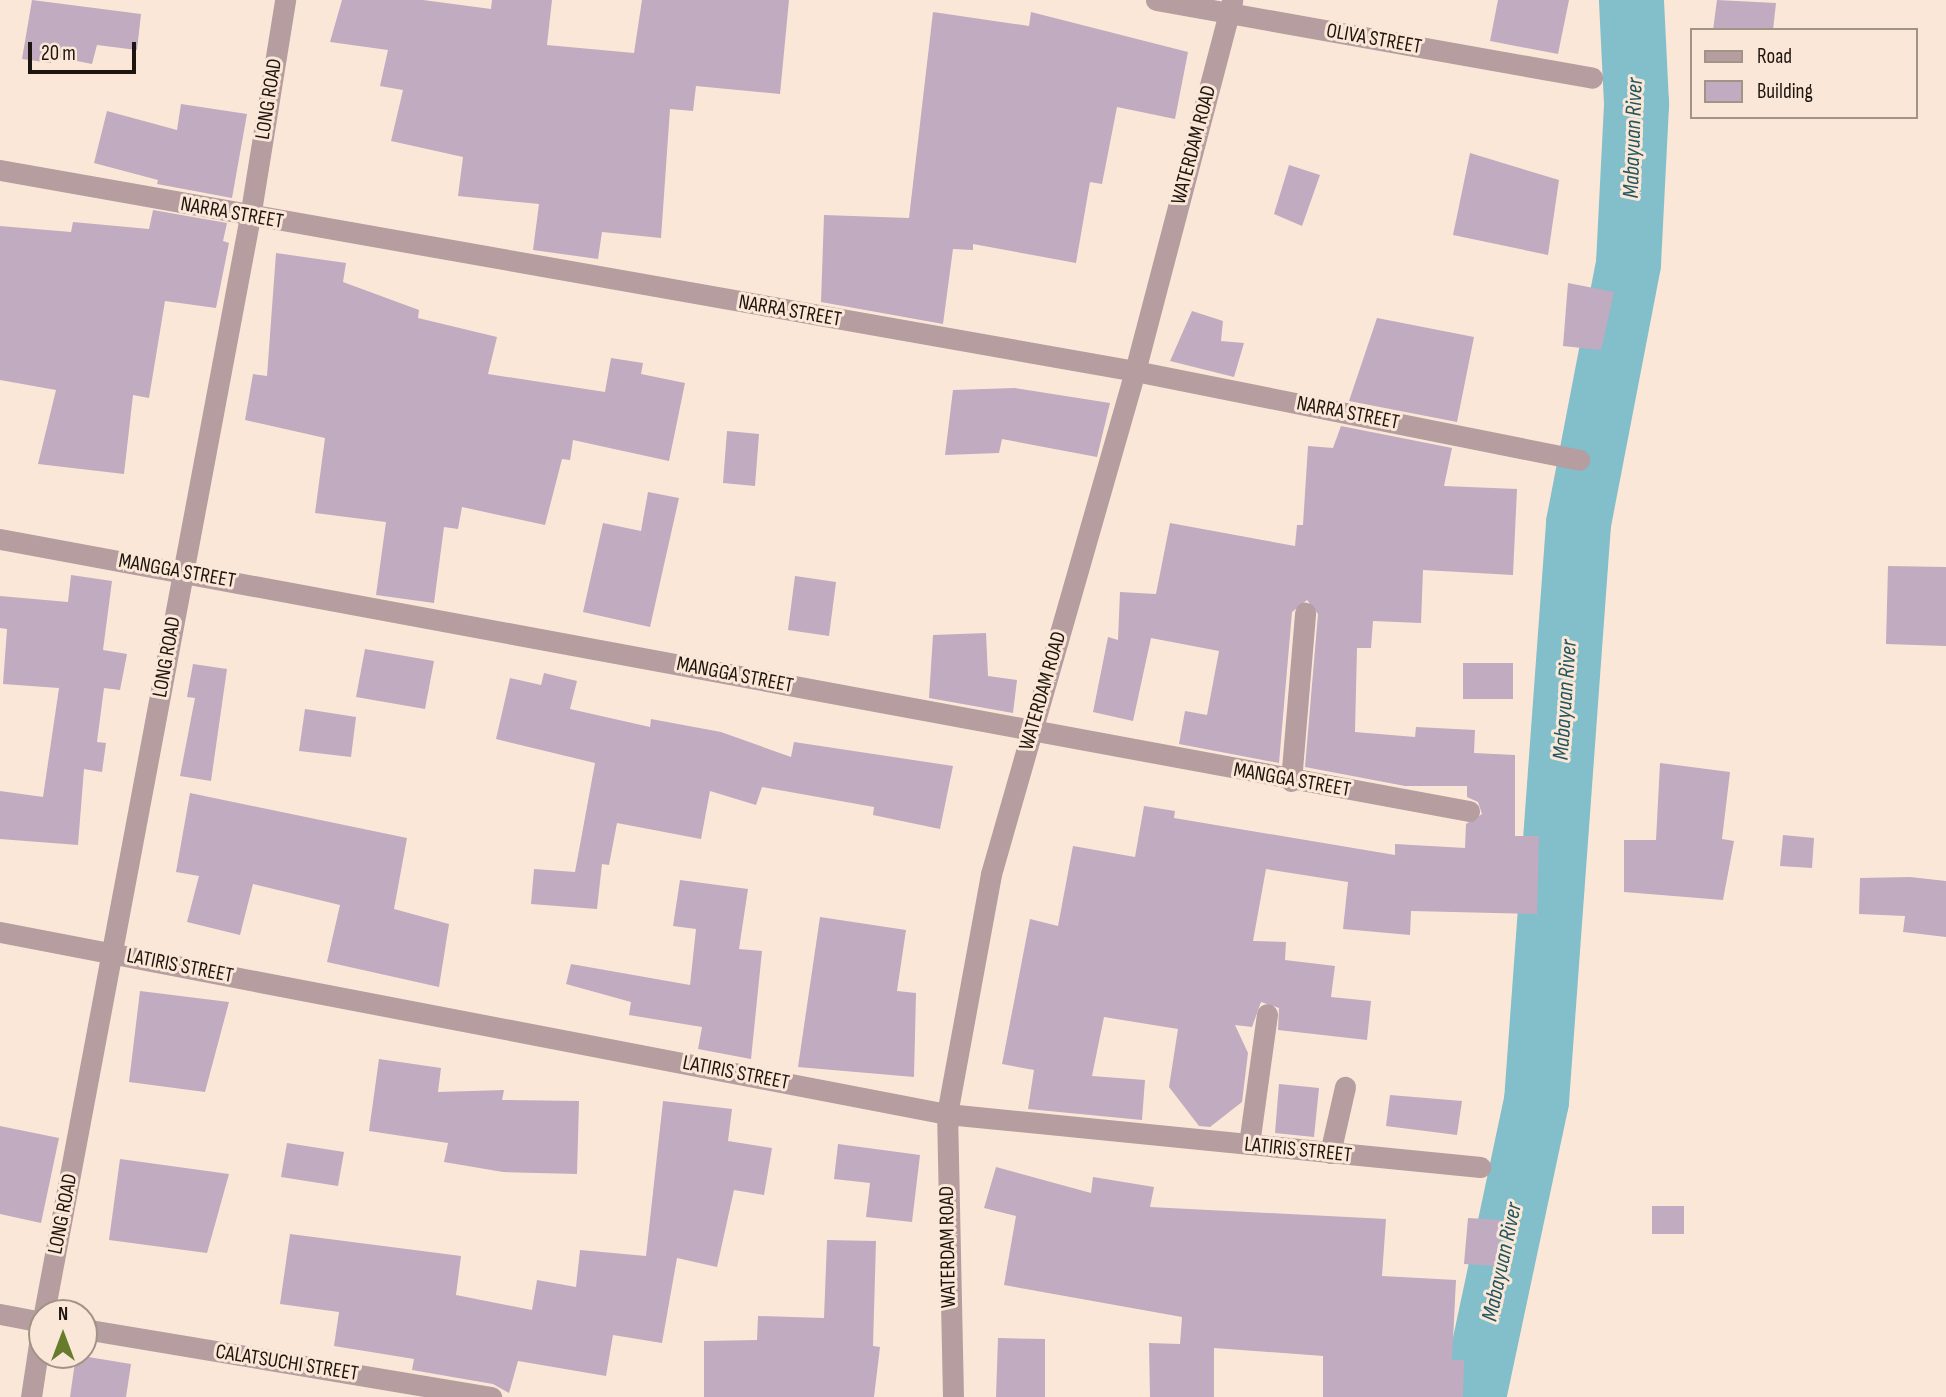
<!DOCTYPE html>
<html>
<head>
<meta charset="utf-8">
<style>
	body { margin:0 }
	#map { position:relative; width:1946px; height:1397px; overflow:hidden; background:#fbe7d7; font-family:"Sofia Sans Condensed",sans-serif }
	div>[style] { position:absolute }
	.river>* { height:65px; margin:-32.5px; padding:0 32.5px; transform-origin:32.5px; border-radius:32.5px; background:#82bfca }
	.building>* { inset:0; background:#c0abc1 }
	.minor>* { height:21px; margin:-10.5px; padding:0 10.5px; transform-origin:10.5px; border-radius:10.5px; background:#b59da0 }
	span { translate:-50% -50%; white-space:nowrap; text-align:center; line-height:1.15; -webkit-text-stroke:6px #fbe7d7; paint-order:stroke }
	.street-label { font-size:21px; color:#1d150e }
	.water-label { font-size:23px; color:#22565f; font-style:italic }
	.legend { position:absolute; left:1690px; top:28px; width:228px; height:91px; box-sizing:border-box; background:#fbe7d7; border:2px solid #a29387; margin:0; padding:9px 12px; list-style:none; font-size:21px; color:#1d150e }
	.legend li { display:flex; align-items:center; gap:14px; height:35px }
	.legend b { width:35px; border:2px solid #a29387 }
	.north { position:absolute; left:28px; top:1299px; width:70px; height:70px; box-sizing:border-box; background:#fbe7d7; border:2px solid #a29387; border-radius:50%; rotate:0deg; font-size:19px; font-weight:700; line-height:28px; text-align:center; color:#1d150e }
	.north::after { content:''; display:block; margin:auto; width:24px; height:32px; background:#677b2c; clip-path:polygon(50% 0,100% 100%,50% 72%,0 100%) }
	.scale { position:absolute; left:28px; top:42px; width:108px; height:32px; box-sizing:border-box; border:4px solid #1d150e; border-top:0; padding-left:9px; font-size:21px; line-height:24px; white-space:nowrap; color:#1d150e; -webkit-text-stroke:5px #fbe7d7; paint-order:stroke }
</style>
</head>
<body>
<div id="map">
	<div class="river">
		<div style="left:1473px;top:1397px;width:303px;rotate:-78deg"></div>
		<div style="left:1536px;top:1101px;width:580px;rotate:-85.84deg"></div>
		<div style="left:1578px;top:523px;width:265px;rotate:-79.1deg"></div>
		<div style="left:1628px;top:263px;width:160px;rotate:-87.1deg"></div>
		<div style="left:1636px;top:103px;width:103px;rotate:-92.8deg"></div>
	</div>
	<div class="building">
		<div style="clip-path:polygon(32px 0,141px 14px,137px 50px,97px 45px,92px 64px,52px 56px,51px 63px,22px 59px)"></div>
		<div style="clip-path:polygon(342px 0,423px 0,491px 9px,492px 0,552px 0,547px 45px,634px 53px,642px 0,789px 0,780px 94px,696px 86px,693px 111px,670px 109px,661px 238px,602px 232px,598px 259px,533px 250px,539px 204px,458px 196px,463px 157px,391px 141px,403px 90px,380px 86px,388px 50px,330px 42px)"></div>
		<div style="clip-path:polygon(1498px 0,1569px 0,1558px 54px,1490px 41px)"></div>
		<div style="clip-path:polygon(1717px 0,1776px 3px,1773px 30px,1713px 30px)"></div>
		<div style="clip-path:polygon(933px 12px,1029px 26px,1031px 12px,1188px 52px,1175px 119px,1117px 107px,1102px 184px,1090px 182px,1076px 263px,973px 244px,973px 250px,953px 249px,943px 324px,821px 302px,824px 215px,909px 218px)"></div>
		<div style="clip-path:polygon(181px 104px,247px 114px,232px 198px,157px 184px,158px 180px,94px 163px,107px 111px,177px 130px)"></div>
		<div style="clip-path:polygon(1470px 153px,1559px 180px,1548px 255px,1453px 235px)"></div>
		<div style="clip-path:polygon(1289px 165px,1320px 175px,1302px 226px,1274px 214px)"></div>
		<div style="clip-path:polygon(153px 210px,227px 223px,223px 241px,229px 243px,216px 308px,165px 301px,149px 398px,133px 395px,124px 474px,38px 464px,56px 390px,0 380px,0 226px,71px 232px,73px 222px,149px 229px)"></div>
		<div style="clip-path:polygon(276px 253px,346px 263px,343px 282px,419px 310px,418px 318px,497px 337px,488px 374px,605px 392px,611px 358px,643px 363px,641px 374px,685px 383px,669px 461px,573px 440px,570px 460px,562px 459px,545px 525px,462px 507px,458px 529px,444px 527px,434px 603px,376px 595px,386px 522px,315px 513px,325px 438px,245px 420px,253px 374px,267px 376px)"></div>
		<div style="clip-path:polygon(1568px 283px,1614px 292px,1601px 350px,1563px 346px)"></div>
		<div style="clip-path:polygon(1192px 311px,1223px 321px,1221px 341px,1244px 343px,1234px 377px,1170px 361px)"></div>
		<div style="clip-path:polygon(1377px 318px,1474px 337px,1457px 422px,1349px 401px)"></div>
		<div style="clip-path:polygon(1015px 388px,1110px 403px,1097px 457px,1002px 439px,999px 453px,945px 455px,953px 390px)"></div>
		<div style="clip-path:polygon(1341px 426px,1452px 448px,1444px 486px,1517px 489px,1513px 575px,1423px 570px,1421px 623px,1373px 621px,1371px 648px,1357px 648px,1355px 732px,1415px 737px,1416px 727px,1475px 730px,1474px 753px,1515px 755px,1515px 836px,1539px 836px,1537px 914px,1411px 911px,1410px 935px,1343px 929px,1348px 882px,1266px 869px,1253px 941px,1286px 942px,1285px 960px,1335px 966px,1331px 997px,1371px 1001px,1367px 1040px,1278px 1030px,1279px 1008px,1261px 1002px,1252px 1027px,1235px 1025px,1248px 1053px,1242px 1102px,1210px 1127px,1199px 1126px,1169px 1087px,1178px 1029px,1104px 1017px,1092px 1076px,1145px 1080px,1142px 1120px,1028px 1109px,1034px 1070px,1002px 1064px,1030px 919px,1058px 926px,1073px 846px,1135px 857px,1144px 806px,1175px 811px,1174px 818px,1395px 855px,1395px 844px,1465px 848px,1466px 824px,1482px 814px,1478px 802px,1467px 797px,1467px 786px,1405px 786px,1305px 767px,1318px 614px,1307px 600px,1292px 612px,1279px 763px,1179px 744px,1185px 711px,1207px 715px,1219px 651px,1151px 638px,1133px 721px,1093px 712px,1108px 637px,1118px 640px,1120px 592px,1156px 594px,1170px 523px,1295px 546px,1297px 525px,1303px 525px,1308px 446px,1333px 448px)"></div>
		<div style="clip-path:polygon(727px 431px,759px 434px,755px 486px,723px 483px)"></div>
		<div style="clip-path:polygon(648px 492px,679px 498px,650px 627px,583px 612px,603px 523px,641px 531px)"></div>
		<div style="clip-path:polygon(1888px 566px,1946px 567px,1946px 646px,1886px 644px)"></div>
		<div style="clip-path:polygon(71px 575px,112px 581px,103px 650px,127px 654px,120px 690px,104px 688px,97px 742px,106px 743px,102px 772px,84px 769px,78px 845px,0 839px,0 791px,43px 797px,59px 688px,3px 684px,7px 629px,0 628px,0 596px,68px 602px)"></div>
		<div style="clip-path:polygon(795px 576px,836px 582px,829px 636px,788px 630px)"></div>
		<div style="clip-path:polygon(986px 633px,988px 676px,1017px 680px,1013px 713px,929px 698px,933px 635px)"></div>
		<div style="clip-path:polygon(365px 649px,434px 661px,425px 709px,356px 697px)"></div>
		<div style="clip-path:polygon(1463px 663px,1513px 663px,1513px 699px,1463px 699px)"></div>
		<div style="clip-path:polygon(193px 664px,227px 669px,211px 781px,180px 776px,195px 698px,187px 697px)"></div>
		<div style="clip-path:polygon(544px 673px,577px 681px,570px 709px,650px 727px,651px 719px,721px 732px,791px 757px,794px 742px,953px 766px,940px 829px,873px 815px,874px 807px,762px 787px,756px 805px,710px 791px,701px 839px,617px 823px,609px 865px,602px 864px,597px 909px,531px 904px,534px 869px,575px 872px,595px 763px,496px 739px,510px 678px,541px 685px)"></div>
		<div style="clip-path:polygon(305px 709px,356px 717px,351px 757px,299px 751px)"></div>
		<div style="clip-path:polygon(1660px 763px,1730px 772px,1722px 839px,1734px 841px,1723px 900px,1624px 892px,1624px 840px,1656px 840px)"></div>
		<div style="clip-path:polygon(190px 793px,407px 838px,394px 909px,449px 924px,439px 987px,327px 962px,340px 905px,253px 884px,240px 935px,187px 922px,199px 876px,176px 872px)"></div>
		<div style="clip-path:polygon(1783px 835px,1814px 838px,1812px 868px,1780px 866px)"></div>
		<div style="clip-path:polygon(1910px 877px,1946px 881px,1946px 937px,1903px 932px,1905px 916px,1859px 914px,1860px 878px)"></div>
		<div style="clip-path:polygon(680px 880px,748px 889px,739px 949px,762px 951px,751px 1059px,698px 1049px,702px 1027px,629px 1015px,631px 1002px,566px 984px,571px 964px,690px 985px,696px 929px,673px 926px)"></div>
		<div style="clip-path:polygon(820px 917px,906px 930px,897px 991px,916px 993px,914px 1077px,798px 1067px)"></div>
		<div style="clip-path:polygon(140px 991px,229px 1002px,205px 1092px,129px 1082px)"></div>
		<div style="clip-path:polygon(379px 1059px,441px 1068px,438px 1092px,504px 1090px,502px 1100px,579px 1101px,577px 1174px,503px 1172px,444px 1162px,448px 1143px,369px 1131px)"></div>
		<div style="clip-path:polygon(1279px 1084px,1319px 1088px,1314px 1137px,1275px 1133px)"></div>
		<div style="clip-path:polygon(1390px 1095px,1462px 1101px,1457px 1135px,1386px 1126px)"></div>
		<div style="clip-path:polygon(663px 1101px,732px 1109px,728px 1141px,772px 1148px,764px 1195px,734px 1190px,717px 1267px,677px 1258px,662px 1343px,613px 1335px,606px 1376px,518px 1361px,509px 1393px,493px 1384px,412px 1370px,414px 1359px,334px 1346px,339px 1312px,280px 1304px,290px 1234px,461px 1256px,456px 1295px,532px 1310px,537px 1280px,576px 1287px,580px 1250px,646px 1256px)"></div>
		<div style="clip-path:polygon(0 1126px,59px 1138px,41px 1223px,0 1214px)"></div>
		<div style="clip-path:polygon(287px 1143px,344px 1152px,338px 1186px,281px 1177px)"></div>
		<div style="clip-path:polygon(838px 1144px,920px 1155px,912px 1222px,866px 1217px,870px 1183px,834px 1179px)"></div>
		<div style="clip-path:polygon(120px 1159px,229px 1174px,207px 1253px,109px 1240px)"></div>
		<div style="clip-path:polygon(996px 1167px,1091px 1193px,1093px 1177px,1154px 1187px,1150px 1207px,1386px 1219px,1382px 1276px,1456px 1280px,1452px 1360px,1464px 1360px,1463px 1397px,1323px 1397px,1323px 1356px,1214px 1348px,1214px 1397px,1150px 1397px,1149px 1343px,1180px 1344px,1182px 1317px,1004px 1285px,1016px 1216px,984px 1208px)"></div>
		<div style="clip-path:polygon(1652px 1206px,1684px 1206px,1684px 1234px,1652px 1234px)"></div>
		<div style="clip-path:polygon(1468px 1218px,1501px 1220px,1497px 1266px,1464px 1264px)"></div>
		<div style="clip-path:polygon(827px 1240px,876px 1241px,873px 1346px,880px 1347px,874px 1397px,704px 1397px,704px 1341px,757px 1340px,758px 1316px,824px 1318px)"></div>
		<div style="clip-path:polygon(998px 1338px,1045px 1339px,1045px 1397px,996px 1397px)"></div>
		<div style="clip-path:polygon(76px 1355px,131px 1364px,126px 1397px,70px 1397px)"></div>
	</div>
	<div class="minor">
		<div style="left:1156px;top:0;width:443px;rotate:10.1deg"></div>
		<div style="left:0;top:170px;width:1153px;rotate:10.04deg"></div>
		<div style="left:1135px;top:371px;width:453px;rotate:11.3deg"></div>
		<div style="left:0;top:539px;width:1494px;rotate:10.49deg"></div>
		<div style="left:1291px;top:781px;width:169px;rotate:-85.2deg"></div>
		<div style="left:0;top:932px;width:964px;rotate:10.88deg"></div>
		<div style="left:947px;top:1114px;width:536px;rotate:5.68deg"></div>
		<div style="left:1249px;top:1144px;width:131px;rotate:-82.1deg"></div>
		<div style="left:1330px;top:1153px;width:68px;rotate:-77.2deg"></div>
		<div style="left:44px;top:1313px;width:1115px;rotate:-79.36deg"></div>
		<div style="left:250px;top:217px;width:220px;rotate:-80.8deg"></div>
		<div style="left:0;top:1314px;width:43px;rotate:10.8deg"></div>
		<div style="left:84px;top:1329px;width:413px;rotate:9.5deg"></div>
		<div style="left:31px;top:1397px;width:74px;rotate:-81.4deg"></div>
		<div style="left:953px;top:1397px;width:283px;rotate:-91.2deg"></div>
		<div style="left:947px;top:1114px;width:244px;rotate:-79.6deg"></div>
		<div style="left:991px;top:874px;width:523px;rotate:-74.02deg"></div>
		<div style="left:1135px;top:371px;width:383px;rotate:-75.3deg"></div>
	</div>
	<div class="street-label">
		<span style="left:1374px;top:39px;rotate:10deg">OLIVA STREET</span>
		<span style="left:269px;top:99px;rotate:-81deg">LONG ROAD</span>
		<span style="left:1194px;top:145px;rotate:-75deg">WATERDAM ROAD</span>
		<span style="left:232px;top:213px;rotate:10deg">NARRA STREET</span>
		<span style="left:790px;top:311px;rotate:10deg">NARRA STREET</span>
		<span style="left:1348px;top:413px;rotate:11deg">NARRA STREET</span>
		<span style="left:177px;top:571px;rotate:10deg">MANGGA STREET</span>
		<span style="left:167px;top:657px;rotate:-80deg">LONG ROAD</span>
		<span style="left:735px;top:675px;rotate:11deg">MANGGA STREET</span>
		<span style="left:1043px;top:691px;rotate:-74deg">WATERDAM ROAD</span>
		<span style="left:1292px;top:780px;rotate:10deg">MANGGA STREET</span>
		<span style="left:180px;top:966px;rotate:11deg">LATIRIS STREET</span>
		<span style="left:736px;top:1073px;rotate:11deg">LATIRIS STREET</span>
		<span style="left:1298px;top:1150px;rotate:6deg">LATIRIS STREET</span>
		<span style="left:63px;top:1214px;rotate:-79deg">LONG ROAD</span>
		<span style="left:948px;top:1247px;rotate:-91deg">WATERDAM ROAD</span>
		<span style="left:287px;top:1363px;rotate:9deg">CALATSUCHI STREET</span>
	</div>
	<div class="water-label">
		<span style="left:1633px;top:138px;rotate:-88deg">Mabayuan River</span>
		<span style="left:1565px;top:700px;rotate:-86deg">Mabayuan River</span>
		<span style="left:1502px;top:1262px;rotate:-78deg">Mabayuan River</span>
	</div>
	<ul class="legend">
	<li><b style="height:9px;background:#b59da0"></b>Road</li>
	<li><b style="height:19px;background:#c0abc1"></b>Building</li>
	</ul>
	<div class="north">N</div>
	<div class="scale">20 m</div>
</div>
</body>
</html>
